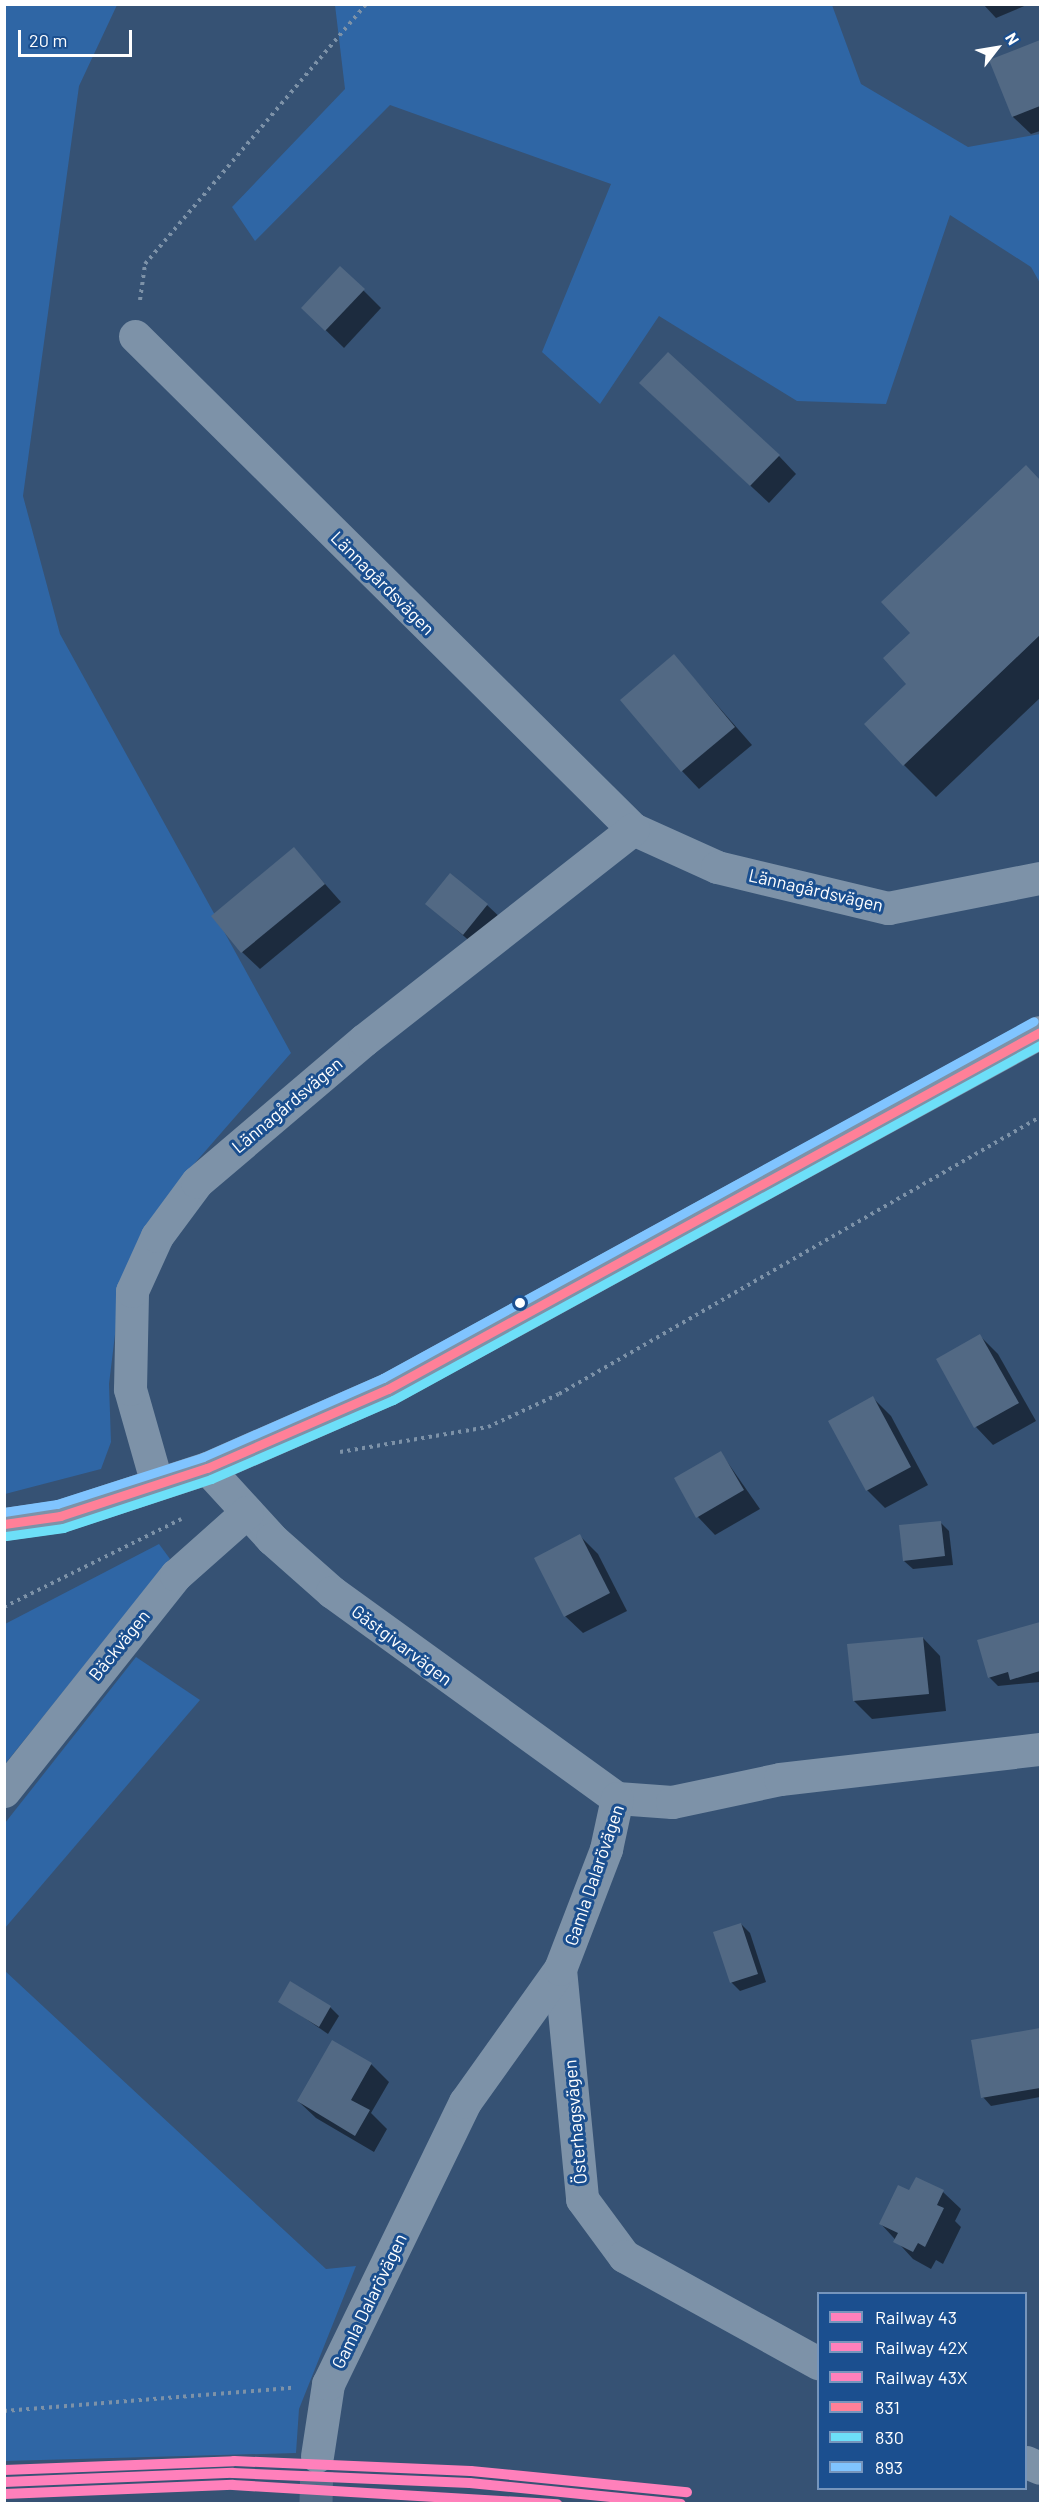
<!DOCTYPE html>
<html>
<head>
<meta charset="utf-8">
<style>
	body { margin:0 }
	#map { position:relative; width:1045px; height:2508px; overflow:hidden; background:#365274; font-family:Barlow,sans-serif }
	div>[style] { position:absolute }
	.green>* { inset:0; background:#2f66a5 }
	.shadow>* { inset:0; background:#0007 }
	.building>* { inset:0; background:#526984 }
	.minor-tunnel>* { height:33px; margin-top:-16.5px; transform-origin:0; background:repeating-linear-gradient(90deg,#546c89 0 33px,transparent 0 49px) }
	.path>* { height:4px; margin-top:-2px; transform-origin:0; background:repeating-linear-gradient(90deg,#7d92a8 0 3px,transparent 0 7.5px) }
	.minor>* { height:33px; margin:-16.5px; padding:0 16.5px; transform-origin:16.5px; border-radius:16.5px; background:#7d92a8 }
	.tertiary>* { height:33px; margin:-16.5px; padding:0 16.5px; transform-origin:16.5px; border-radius:16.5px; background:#7d92a8 }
	.bus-1>* { height:9px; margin:-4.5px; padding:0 4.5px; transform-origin:4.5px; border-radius:4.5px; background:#ff8098 }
	.bus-2>* { height:9px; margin:-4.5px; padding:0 4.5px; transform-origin:4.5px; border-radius:4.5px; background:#6ddff8 }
	.bus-3>* { height:9px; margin:-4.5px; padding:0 4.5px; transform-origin:4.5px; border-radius:4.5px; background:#80c4ff }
	.rail-1>* { height:10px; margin:-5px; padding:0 5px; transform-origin:5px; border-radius:5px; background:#ff80bb }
	.rail-2>* { height:10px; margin:-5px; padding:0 5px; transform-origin:5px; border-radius:5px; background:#ff80bb }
	.rail-3>* { height:10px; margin:-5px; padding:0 5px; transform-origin:5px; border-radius:5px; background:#ff80bb }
	.dots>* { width:16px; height:16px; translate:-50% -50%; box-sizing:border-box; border:3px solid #1b4f8f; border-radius:50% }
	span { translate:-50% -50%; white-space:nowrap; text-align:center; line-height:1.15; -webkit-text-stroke:6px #1b4f8f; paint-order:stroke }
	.street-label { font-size:18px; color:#fff }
	.frame { position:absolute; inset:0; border:6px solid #fff; pointer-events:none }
	.legend { position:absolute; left:817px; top:2292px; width:210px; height:198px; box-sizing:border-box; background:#1b4f8f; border:2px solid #7695bc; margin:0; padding:8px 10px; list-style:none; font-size:18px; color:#fff }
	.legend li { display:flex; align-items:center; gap:12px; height:30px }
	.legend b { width:30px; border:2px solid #7695bc }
	.north { position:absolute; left:967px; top:18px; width:60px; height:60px; -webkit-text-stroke:4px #1b4f8f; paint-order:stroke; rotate:59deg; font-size:16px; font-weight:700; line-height:24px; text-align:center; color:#fff }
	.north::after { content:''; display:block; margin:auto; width:21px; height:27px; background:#fff; clip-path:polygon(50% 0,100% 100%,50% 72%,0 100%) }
	.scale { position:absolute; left:18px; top:30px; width:114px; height:27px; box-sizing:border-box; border:3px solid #fff; border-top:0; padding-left:8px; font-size:18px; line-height:21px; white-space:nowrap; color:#fff; -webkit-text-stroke:4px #1b4f8f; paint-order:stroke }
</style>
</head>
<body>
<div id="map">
	<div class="green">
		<div style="clip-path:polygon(5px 5px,117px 5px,79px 86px,23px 496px,60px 634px,291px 1053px,194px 1164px,122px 1277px,109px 1384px,111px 1442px,101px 1469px,5px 1494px)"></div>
		<div style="clip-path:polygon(335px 5px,832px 5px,861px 84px,968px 147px,1040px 134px,1040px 283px,1031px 267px,950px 215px,886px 404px,797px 401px,659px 316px,600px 404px,542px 352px,611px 184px,390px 105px,255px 241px,232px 207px,345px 89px)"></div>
		<div style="clip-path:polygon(159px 1544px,170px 1559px,5px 1764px,5px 1624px)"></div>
		<div style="clip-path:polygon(136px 1657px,200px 1700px,5px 1928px,5px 1823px)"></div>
		<div style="clip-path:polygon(4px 1970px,326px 2269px,356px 2266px,299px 2409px,296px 2453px,5px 2461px)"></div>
	</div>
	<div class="shadow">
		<div style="clip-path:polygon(983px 4px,1029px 4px,996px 18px)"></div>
		<div style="clip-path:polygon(1040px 41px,1040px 131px,1031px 134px,1013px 117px,991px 61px)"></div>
		<div style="clip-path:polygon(363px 290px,381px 308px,344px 348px,303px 308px)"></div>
		<div style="clip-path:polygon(659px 401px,779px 456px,796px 474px,769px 503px)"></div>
		<div style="clip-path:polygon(1025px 467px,1040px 482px,1040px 698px,936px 797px,904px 765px,908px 684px)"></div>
		<div style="clip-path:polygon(674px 656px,752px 745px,699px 789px,682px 771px)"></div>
		<div style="clip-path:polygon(294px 849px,341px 902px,260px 969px,242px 952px)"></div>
		<div style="clip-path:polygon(427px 904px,487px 905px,505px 922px,481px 951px)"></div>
		<div style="clip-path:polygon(980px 1336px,998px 1354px,1036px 1421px,993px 1445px,976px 1427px,938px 1359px)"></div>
		<div style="clip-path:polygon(873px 1398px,891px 1416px,928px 1485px,885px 1508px,867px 1490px)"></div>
		<div style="clip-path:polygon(721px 1453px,760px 1509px,715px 1535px,698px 1517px)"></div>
		<div style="clip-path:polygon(940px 1522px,949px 1531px,953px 1565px,913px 1569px,904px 1561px)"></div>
		<div style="clip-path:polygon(580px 1536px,598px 1554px,627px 1611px,583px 1633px,565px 1616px)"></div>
		<div style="clip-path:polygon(1040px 1623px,1040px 1682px,998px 1686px,989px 1677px,979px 1641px)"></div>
		<div style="clip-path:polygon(923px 1638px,940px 1656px,946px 1711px,872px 1719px,854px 1701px)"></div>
		<div style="clip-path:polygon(741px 1924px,750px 1933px,766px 1982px,740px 1991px,731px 1982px)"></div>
		<div style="clip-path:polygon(280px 2001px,330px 2007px,339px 2016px,328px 2034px)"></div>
		<div style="clip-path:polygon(1040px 2030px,1040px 2097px,991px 2106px,983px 2097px,973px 2041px)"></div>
		<div style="clip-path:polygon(371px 2064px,389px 2082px,371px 2113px,387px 2129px,374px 2152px,316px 2118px,298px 2101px)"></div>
		<div style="clip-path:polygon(910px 2192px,943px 2192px,961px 2209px,955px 2221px,961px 2227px,943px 2264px,936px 2260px,931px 2269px,913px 2259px,881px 2224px)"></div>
	</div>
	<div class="building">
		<div style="clip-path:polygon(1040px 40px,1040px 106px,1012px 117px,989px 60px)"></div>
		<div style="clip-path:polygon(340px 266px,365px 289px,325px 331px,301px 308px)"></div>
		<div style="clip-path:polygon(668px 352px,780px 455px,750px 486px,639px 383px)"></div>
		<div style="clip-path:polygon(1026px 465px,1040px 480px,1040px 635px,903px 766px,864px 724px,906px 684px,883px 658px,910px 633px,881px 602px)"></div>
		<div style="clip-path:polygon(674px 654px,735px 727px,681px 772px,620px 700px)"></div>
		<div style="clip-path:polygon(294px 847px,325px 884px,241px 953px,211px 916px)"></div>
		<div style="clip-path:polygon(450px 873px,488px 904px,463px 935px,425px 904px)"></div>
		<div style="clip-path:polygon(980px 1334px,1019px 1403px,974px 1428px,936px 1359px)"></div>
		<div style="clip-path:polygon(873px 1396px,911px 1467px,866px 1491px,828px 1421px)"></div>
		<div style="clip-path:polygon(721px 1451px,744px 1490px,696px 1518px,674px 1478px)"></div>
		<div style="clip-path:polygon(941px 1521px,945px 1556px,903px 1561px,899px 1525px)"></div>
		<div style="clip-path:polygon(580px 1534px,610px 1593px,564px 1617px,534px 1558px)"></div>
		<div style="clip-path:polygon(1040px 1622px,1040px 1671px,1010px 1680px,1008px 1672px,988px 1678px,977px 1640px)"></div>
		<div style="clip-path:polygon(923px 1637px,929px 1694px,853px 1701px,847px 1644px)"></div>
		<div style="clip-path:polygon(741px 1923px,758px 1974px,730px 1983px,713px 1932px)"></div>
		<div style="clip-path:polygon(290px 1981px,331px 2006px,319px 2027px,278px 2002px)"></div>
		<div style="clip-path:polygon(1040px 2028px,1040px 2088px,981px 2098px,971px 2040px)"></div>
		<div style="clip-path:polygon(332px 2040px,372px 2063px,351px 2100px,370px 2110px,355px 2136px,297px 2101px)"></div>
		<div style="clip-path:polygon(916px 2177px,944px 2190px,937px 2205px,944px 2208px,925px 2247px,918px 2243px,913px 2252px,893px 2242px,898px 2233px,879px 2224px,898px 2185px,909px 2190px)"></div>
	</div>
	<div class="minor-tunnel">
		<div style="left:316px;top:2504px;width:48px;rotate:-88.8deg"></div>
	</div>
	<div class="path">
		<div style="left:140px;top:300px;width:36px;rotate:-82deg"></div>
		<div style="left:145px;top:264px;width:341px;rotate:-49.6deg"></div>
		<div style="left:340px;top:1452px;width:150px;rotate:-9.6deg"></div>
		<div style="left:488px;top:1427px;width:78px;rotate:-24.9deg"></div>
		<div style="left:559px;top:1394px;width:555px;rotate:-29.94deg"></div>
		<div style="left:4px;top:1607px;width:198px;rotate:-26.4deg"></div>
		<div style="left:4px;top:2411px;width:289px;rotate:-4.6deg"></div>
	</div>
	<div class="minor">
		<div style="left:135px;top:336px;width:701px;rotate:44.71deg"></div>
		<div style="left:633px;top:829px;width:92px;rotate:24.3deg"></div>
		<div style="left:717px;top:867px;width:176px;rotate:13.5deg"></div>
		<div style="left:888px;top:908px;width:155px;rotate:-11.2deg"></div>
		<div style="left:207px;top:1468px;width:96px;rotate:47.5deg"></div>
		<div style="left:272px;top:1539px;width:80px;rotate:41.5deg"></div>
		<div style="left:332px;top:1592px;width:352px;rotate:35.9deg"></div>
		<div style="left:157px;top:1484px;width:99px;rotate:-105.9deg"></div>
		<div style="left:130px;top:1389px;width:98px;rotate:-88.8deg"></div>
		<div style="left:132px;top:1291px;width:60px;rotate:-65.6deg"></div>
		<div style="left:157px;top:1236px;width:67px;rotate:-53.5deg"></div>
		<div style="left:197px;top:1182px;width:219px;rotate:-40.4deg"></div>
		<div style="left:364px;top:1040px;width:342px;rotate:-38.1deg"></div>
		<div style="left:4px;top:1791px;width:276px;rotate:-51.5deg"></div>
		<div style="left:176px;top:1575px;width:95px;rotate:-41.6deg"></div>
		<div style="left:617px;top:1798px;width:55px;rotate:4.2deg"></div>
		<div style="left:672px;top:1802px;width:110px;rotate:-12deg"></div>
		<div style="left:780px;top:1779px;width:262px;rotate:-6.6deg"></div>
		<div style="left:560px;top:1969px;width:231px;rotate:84.5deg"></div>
		<div style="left:582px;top:2199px;width:71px;rotate:53.6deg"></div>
		<div style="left:624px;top:2256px;width:222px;rotate:28.9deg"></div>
		<div style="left:317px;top:2456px;width:73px;rotate:-81.3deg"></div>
		<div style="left:328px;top:2384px;width:314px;rotate:-64.1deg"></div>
		<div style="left:465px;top:2102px;width:163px;rotate:-54.5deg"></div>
		<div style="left:560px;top:1969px;width:129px;rotate:-69deg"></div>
		<div style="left:606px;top:1849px;width:52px;rotate:-77.8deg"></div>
		<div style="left:1026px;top:2462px;width:15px;rotate:23deg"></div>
	</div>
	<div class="tertiary">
		<div style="left:4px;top:1524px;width:57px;rotate:-8.1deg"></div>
		<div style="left:60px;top:1516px;width:155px;rotate:-18.1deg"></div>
		<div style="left:207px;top:1468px;width:197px;rotate:-23.6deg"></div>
		<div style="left:388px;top:1389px;width:743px;rotate:-28.7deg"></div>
	</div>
	<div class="bus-1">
		<div style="left:4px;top:1524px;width:57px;rotate:-8.1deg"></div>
		<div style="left:60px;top:1516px;width:155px;rotate:-18.1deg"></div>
		<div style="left:207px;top:1468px;width:197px;rotate:-23.6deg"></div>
		<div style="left:388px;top:1389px;width:743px;rotate:-28.7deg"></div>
	</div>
	<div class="bus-2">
		<div style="left:6px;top:1536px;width:58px;rotate:-8deg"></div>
		<div style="left:63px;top:1528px;width:156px;rotate:-18.3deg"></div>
		<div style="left:211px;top:1479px;width:198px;rotate:-23.5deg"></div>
		<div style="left:393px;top:1400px;width:738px;rotate:-28.75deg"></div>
	</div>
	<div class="bus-3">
		<div style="left:4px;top:1512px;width:54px;rotate:-8.6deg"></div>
		<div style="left:57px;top:1504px;width:153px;rotate:-17.8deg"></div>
		<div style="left:203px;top:1457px;width:197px;rotate:-23.7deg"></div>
		<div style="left:383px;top:1378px;width:742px;rotate:-28.74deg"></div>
	</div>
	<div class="rail-1">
		<div style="left:4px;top:2482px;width:229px;rotate:-2.3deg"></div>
		<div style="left:233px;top:2473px;width:237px;rotate:2.4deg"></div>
		<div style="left:470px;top:2483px;width:212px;rotate:5.7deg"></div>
	</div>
	<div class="rail-2">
		<div style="left:4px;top:2494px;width:229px;rotate:-2.3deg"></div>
		<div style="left:233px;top:2485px;width:325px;rotate:3.4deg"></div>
	</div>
	<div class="rail-3">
		<div style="left:4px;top:2470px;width:230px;rotate:-2.2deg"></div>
		<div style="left:234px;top:2461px;width:237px;rotate:2.4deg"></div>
		<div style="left:471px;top:2471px;width:217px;rotate:5.6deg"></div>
	</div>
	<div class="dots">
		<div style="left:520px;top:1303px;background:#fff"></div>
	</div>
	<div class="street-label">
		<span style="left:383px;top:583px;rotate:45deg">Lännagårdsvägen</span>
		<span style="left:816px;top:890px;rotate:13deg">Lännagårdsvägen</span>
		<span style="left:287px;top:1105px;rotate:-40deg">Lännagårdsvägen</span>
		<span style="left:119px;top:1645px;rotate:-51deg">Bäckvägen</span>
		<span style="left:402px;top:1645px;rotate:37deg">Gästgivarvägen</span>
		<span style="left:594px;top:1875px;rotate:-71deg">Gamla Dalarövägen</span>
		<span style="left:575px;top:2122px;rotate:-95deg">Österhagsvägen</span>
		<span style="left:369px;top:2301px;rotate:-64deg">Gamla Dalarövägen</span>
	</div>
	<div class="frame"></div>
	<ul class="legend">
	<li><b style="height:8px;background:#ff80bb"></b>Railway 43</li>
	<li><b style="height:8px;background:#ff80bb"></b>Railway 42X</li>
	<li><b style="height:8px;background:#ff80bb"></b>Railway 43X</li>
	<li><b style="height:8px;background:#ff8098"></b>831</li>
	<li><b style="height:8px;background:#6ddff8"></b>830</li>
	<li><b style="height:8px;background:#80c4ff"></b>893</li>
	</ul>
	<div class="north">N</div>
	<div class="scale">20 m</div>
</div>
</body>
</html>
